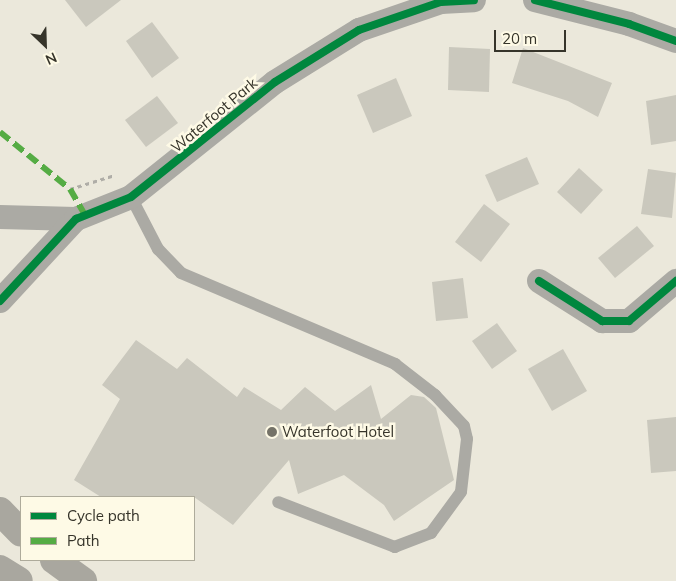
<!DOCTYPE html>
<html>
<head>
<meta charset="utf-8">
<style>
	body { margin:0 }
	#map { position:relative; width:676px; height:581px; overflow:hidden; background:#ebe8db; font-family:Mulish,sans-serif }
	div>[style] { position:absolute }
	.building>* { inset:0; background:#cac8bd }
	.path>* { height:3px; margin-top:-1.5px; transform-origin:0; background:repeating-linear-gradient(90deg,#afada7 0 4px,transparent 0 8px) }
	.lane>* { height:12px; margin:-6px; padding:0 6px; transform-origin:6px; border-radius:6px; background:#abaaa4 }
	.street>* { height:24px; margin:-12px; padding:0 12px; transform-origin:12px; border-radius:12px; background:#abaaa4 }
	.highway>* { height:28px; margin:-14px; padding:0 14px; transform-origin:14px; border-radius:14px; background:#a9a79f }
	.quiet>* { height:6px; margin-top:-3px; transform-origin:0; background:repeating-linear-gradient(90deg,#55ac44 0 12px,transparent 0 18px) }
	.cycleway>* { height:8px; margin:-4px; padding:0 4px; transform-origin:4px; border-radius:4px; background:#00873e }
	.dots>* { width:14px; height:14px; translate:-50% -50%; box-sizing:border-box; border:2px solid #fefae6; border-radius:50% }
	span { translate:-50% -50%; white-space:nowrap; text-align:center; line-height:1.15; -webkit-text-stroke:5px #fefae6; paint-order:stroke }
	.street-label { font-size:15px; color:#36342a }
	.poi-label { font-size:15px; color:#36342a }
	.left { translate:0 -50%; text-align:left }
	.legend { position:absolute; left:20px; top:496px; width:175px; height:65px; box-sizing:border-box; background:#fefae6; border:1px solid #aeab9b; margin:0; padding:6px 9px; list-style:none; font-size:15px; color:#36342a }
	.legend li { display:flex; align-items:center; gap:10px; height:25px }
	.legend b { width:25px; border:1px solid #aeab9b }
	.north { position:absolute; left:20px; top:20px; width:50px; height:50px; -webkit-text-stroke:4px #fefae6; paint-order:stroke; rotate:156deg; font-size:14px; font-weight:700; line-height:20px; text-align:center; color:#36342a }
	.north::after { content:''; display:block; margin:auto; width:18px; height:22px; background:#36342a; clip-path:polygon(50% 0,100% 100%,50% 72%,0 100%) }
	.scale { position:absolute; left:494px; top:30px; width:72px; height:22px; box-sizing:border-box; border:2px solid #36342a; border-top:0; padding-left:6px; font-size:15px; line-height:18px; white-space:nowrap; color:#36342a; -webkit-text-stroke:4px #fefae6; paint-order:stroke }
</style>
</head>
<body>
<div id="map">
	<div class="building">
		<div style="clip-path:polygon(65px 0,121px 0,86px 27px)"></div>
		<div style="clip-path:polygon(152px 22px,179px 58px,152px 78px,126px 41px)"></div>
		<div style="clip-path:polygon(449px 47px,490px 49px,489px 92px,448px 90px)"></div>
		<div style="clip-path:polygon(523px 48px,612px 83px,598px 117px,568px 101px,512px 83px)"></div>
		<div style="clip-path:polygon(396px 78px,412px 116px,373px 133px,357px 95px)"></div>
		<div style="clip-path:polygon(676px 95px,676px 141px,651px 145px,646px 101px)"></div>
		<div style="clip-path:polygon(157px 96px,178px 123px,146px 147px,125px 120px)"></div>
		<div style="clip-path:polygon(527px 157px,539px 184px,497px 202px,485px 175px)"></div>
		<div style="clip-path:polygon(579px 168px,603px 190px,581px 214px,557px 192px)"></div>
		<div style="clip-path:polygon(648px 169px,676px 173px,672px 218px,641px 214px)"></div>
		<div style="clip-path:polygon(484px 204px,510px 224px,481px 262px,455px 242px)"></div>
		<div style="clip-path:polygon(637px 226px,654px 246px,615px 278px,598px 258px)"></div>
		<div style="clip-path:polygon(463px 278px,468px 318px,436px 321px,432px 282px)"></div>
		<div style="clip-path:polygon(497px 323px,517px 351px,492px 369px,472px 341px)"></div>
		<div style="clip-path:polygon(136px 340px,177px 369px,187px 358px,237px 397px,244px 387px,281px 410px,305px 387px,335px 411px,371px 385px,381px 419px,411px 395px,424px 397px,436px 408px,454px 480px,394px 521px,384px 505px,344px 475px,298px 494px,289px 460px,233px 525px,194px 497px,101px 497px,74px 480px,120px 399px,102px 385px)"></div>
		<div style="clip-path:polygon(563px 349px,587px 391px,552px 411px,528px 369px)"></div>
		<div style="clip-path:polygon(676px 417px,676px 471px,651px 473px,647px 420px)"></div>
	</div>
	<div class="path">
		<div style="left:70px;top:189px;width:47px;rotate:-17.3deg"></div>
	</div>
	<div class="lane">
		<div style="left:131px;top:197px;width:59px;rotate:62.6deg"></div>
		<div style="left:158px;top:249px;width:33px;rotate:46deg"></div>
		<div style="left:181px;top:273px;width:233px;rotate:23deg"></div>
		<div style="left:395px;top:364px;width:51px;rotate:37.8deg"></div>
		<div style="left:435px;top:395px;width:42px;rotate:46.9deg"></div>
		<div style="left:464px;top:426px;width:13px;rotate:77deg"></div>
		<div style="left:467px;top:439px;width:53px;rotate:96.5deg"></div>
		<div style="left:461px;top:492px;width:51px;rotate:126.2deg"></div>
		<div style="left:431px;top:533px;width:39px;rotate:159deg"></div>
		<div style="left:395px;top:547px;width:125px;rotate:-159deg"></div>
	</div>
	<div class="street">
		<div style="left:535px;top:0;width:97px;rotate:14.3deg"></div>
		<div style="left:629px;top:24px;width:50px;rotate:19.9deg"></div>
		<div style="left:0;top:217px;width:76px;rotate:1.5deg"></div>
		<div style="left:539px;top:281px;width:75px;rotate:32.4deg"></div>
		<div style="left:602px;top:321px;width:27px"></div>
		<div style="left:629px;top:321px;width:62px;rotate:-40.4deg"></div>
		<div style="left:0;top:301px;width:112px;rotate:-47.2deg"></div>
		<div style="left:76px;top:219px;width:59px;rotate:-21.8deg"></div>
		<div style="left:131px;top:197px;width:184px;rotate:-38.6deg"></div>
		<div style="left:275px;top:82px;width:99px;rotate:-31.8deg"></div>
		<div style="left:359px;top:30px;width:87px;rotate:-18.9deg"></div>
		<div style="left:441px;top:2px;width:33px;rotate:-3deg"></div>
	</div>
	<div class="highway">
		<div style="left:0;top:511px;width:30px;rotate:46deg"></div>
		<div style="left:54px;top:560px;width:36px;rotate:36deg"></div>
		<div style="left:0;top:569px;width:22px;rotate:32deg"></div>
	</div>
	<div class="quiet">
		<div style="left:0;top:132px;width:90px;rotate:39.2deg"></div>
		<div style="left:70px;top:189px;width:30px;rotate:60deg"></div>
	</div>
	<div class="cycleway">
		<div style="left:535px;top:0;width:97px;rotate:14.3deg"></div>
		<div style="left:629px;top:24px;width:50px;rotate:19.9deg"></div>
		<div style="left:539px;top:281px;width:75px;rotate:32.4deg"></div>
		<div style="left:602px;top:321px;width:27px"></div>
		<div style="left:629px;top:321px;width:62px;rotate:-40.4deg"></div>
		<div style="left:0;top:301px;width:112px;rotate:-47.2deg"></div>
		<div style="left:76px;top:219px;width:59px;rotate:-21.8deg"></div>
		<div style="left:131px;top:197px;width:184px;rotate:-38.6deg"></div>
		<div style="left:275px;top:82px;width:99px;rotate:-31.8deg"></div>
		<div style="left:359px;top:30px;width:87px;rotate:-18.9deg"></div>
		<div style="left:441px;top:2px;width:33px;rotate:-3deg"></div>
	</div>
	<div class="dots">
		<div style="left:272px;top:432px;background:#757368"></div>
	</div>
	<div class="street-label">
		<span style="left:214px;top:115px;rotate:-40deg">Waterfoot Park</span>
	</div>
	<div class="poi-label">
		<span class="left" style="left:282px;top:432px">Waterfoot Hotel</span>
	</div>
	<ul class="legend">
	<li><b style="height:6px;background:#00873e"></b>Cycle path</li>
	<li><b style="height:6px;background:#55ac44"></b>Path</li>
	</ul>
	<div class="north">N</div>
	<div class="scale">20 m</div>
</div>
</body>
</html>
